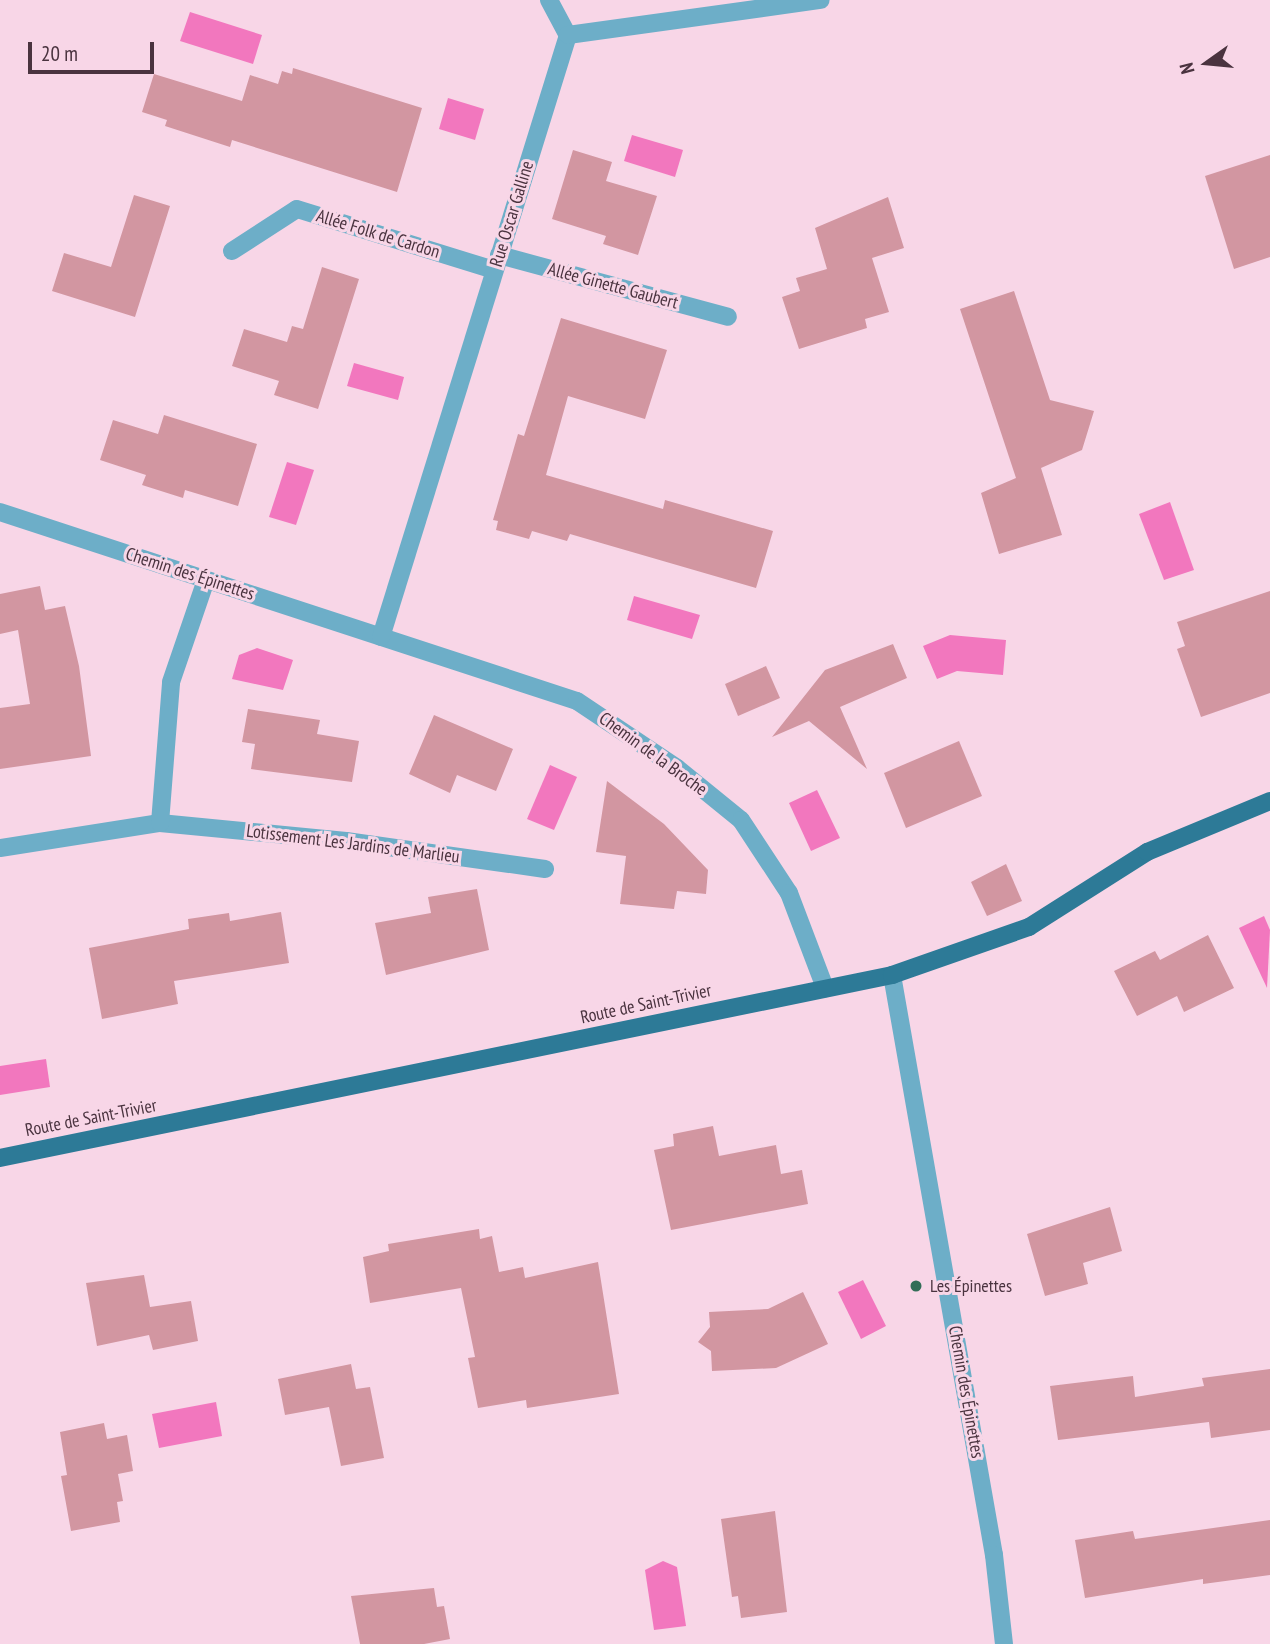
<!DOCTYPE html>
<html>
<head>
<meta charset="utf-8">
<style>
	body { margin:0 }
	#map { position:relative; width:1270px; height:1644px; overflow:hidden; background:#f8d6e7; font-family:"PT Sans Narrow",sans-serif }
	div>[style] { position:absolute }
	.water>* { inset:0; background:#f277be }
	.building>* { inset:0; background:#d296a1 }
	.minor>* { height:18px; margin:-9px; padding:0 9px; transform-origin:9px; border-radius:9px; background:#6daec8 }
	.major>* { height:18px; margin:-9px; padding:0 9px; transform-origin:9px; border-radius:9px; background:#2d7a97 }
	.dots>* { width:19px; height:19px; translate:-50% -50%; box-sizing:border-box; border:4px solid #f8d6e7; border-radius:50% }
	span { translate:-50% -50%; white-space:nowrap; text-align:center; line-height:1.15; -webkit-text-stroke:6px #f8d6e7; paint-order:stroke }
	.street-label { font-size:18px; color:#4a333f }
	.poi-label { font-size:18px; color:#4a333f }
	.left { translate:0 -50%; text-align:left }
	.north { position:absolute; left:1172px; top:28px; width:70px; height:70px; -webkit-text-stroke:5px #f8d6e7; paint-order:stroke; rotate:255deg; font-size:19px; font-weight:700; line-height:28px; text-align:center; color:#4a333f }
	.north::after { content:''; display:block; margin:auto; width:24px; height:32px; background:#4a333f; clip-path:polygon(50% 0,100% 100%,50% 72%,0 100%) }
	.scale { position:absolute; left:28px; top:42px; width:126px; height:32px; box-sizing:border-box; border:4px solid #4a333f; border-top:0; padding-left:9px; font-size:21px; line-height:24px; white-space:nowrap; color:#4a333f; -webkit-text-stroke:5px #f8d6e7; paint-order:stroke }
</style>
</head>
<body>
<div id="map">
	<div class="water">
		<div style="clip-path:polygon(190px 12px,262px 35px,253px 64px,180px 41px)"></div>
		<div style="clip-path:polygon(448px 98px,484px 109px,475px 140px,439px 129px)"></div>
		<div style="clip-path:polygon(632px 135px,683px 150px,675px 177px,624px 161px)"></div>
		<div style="clip-path:polygon(354px 363px,404px 377px,398px 400px,347px 386px)"></div>
		<div style="clip-path:polygon(287px 462px,314px 470px,296px 525px,269px 517px)"></div>
		<div style="clip-path:polygon(1170px 502px,1194px 570px,1164px 580px,1139px 514px)"></div>
		<div style="clip-path:polygon(634px 596px,700px 615px,692px 639px,627px 620px)"></div>
		<div style="clip-path:polygon(950px 635px,1006px 640px,1003px 675px,957px 671px,937px 679px,923px 646px)"></div>
		<div style="clip-path:polygon(257px 648px,293px 660px,283px 690px,232px 679px,239px 655px)"></div>
		<div style="clip-path:polygon(550px 765px,577px 777px,554px 830px,527px 819px)"></div>
		<div style="clip-path:polygon(817px 790px,840px 838px,811px 851px,789px 803px)"></div>
		<div style="clip-path:polygon(1264px 916px,1270px 930px,1267px 988px,1239px 928px)"></div>
		<div style="clip-path:polygon(46px 1059px,50px 1087px,0 1095px,0 1066px)"></div>
		<div style="clip-path:polygon(863px 1280px,886px 1326px,861px 1339px,838px 1292px)"></div>
		<div style="clip-path:polygon(216px 1402px,222px 1436px,159px 1448px,152px 1414px)"></div>
		<div style="clip-path:polygon(663px 1561px,677px 1567px,686px 1626px,654px 1630px,645px 1570px)"></div>
	</div>
	<div class="building">
		<div style="clip-path:polygon(293px 68px,422px 108px,397px 192px,232px 140px,230px 147px,165px 126px,167px 120px,142px 112px,154px 74px,242px 101px,250px 75px,278px 84px,282px 71px,292px 74px)"></div>
		<div style="clip-path:polygon(573px 150px,612px 162px,606px 181px,657px 196px,638px 255px,603px 244px,606px 236px,552px 219px)"></div>
		<div style="clip-path:polygon(1270px 155px,1270px 257px,1234px 269px,1205px 176px)"></div>
		<div style="clip-path:polygon(134px 195px,170px 206px,135px 317px,52px 291px,64px 253px,111px 267px)"></div>
		<div style="clip-path:polygon(888px 197px,904px 248px,872px 258px,889px 312px,865px 319px,867px 328px,799px 349px,782px 297px,800px 291px,796px 278px,827px 269px,815px 228px)"></div>
		<div style="clip-path:polygon(322px 267px,359px 279px,318px 409px,274px 395px,279px 381px,232px 366px,244px 329px,287px 342px,292px 326px,303px 329px)"></div>
		<div style="clip-path:polygon(1014px 291px,1050px 400px,1094px 411px,1082px 450px,1041px 468px,1062px 535px,999px 554px,981px 493px,1016px 478px,960px 309px)"></div>
		<div style="clip-path:polygon(561px 318px,667px 350px,645px 419px,568px 396px,546px 475px,663px 509px,665px 500px,773px 531px,756px 588px,570px 534px,567px 541px,532px 531px,529px 539px,496px 530px,498px 521px,493px 520px,518px 434px,524px 436px)"></div>
		<div style="clip-path:polygon(164px 415px,257px 444px,238px 506px,185px 490px,183px 498px,142px 485px,146px 475px,100px 460px,113px 420px,158px 434px)"></div>
		<div style="clip-path:polygon(40px 586px,45px 610px,65px 606px,79px 666px,91px 756px,0 769px,0 708px,30px 704px,18px 630px,0 634px,0 594px)"></div>
		<div style="clip-path:polygon(1270px 591px,1270px 693px,1201px 717px,1177px 649px,1185px 646px,1177px 622px)"></div>
		<div style="clip-path:polygon(893px 644px,907px 678px,840px 707px,867px 769px,809px 721px,772px 737px,825px 670px)"></div>
		<div style="clip-path:polygon(766px 666px,780px 698px,738px 716px,725px 684px)"></div>
		<div style="clip-path:polygon(248px 709px,320px 720px,317px 734px,359px 741px,352px 782px,251px 769px,255px 744px,242px 742px)"></div>
		<div style="clip-path:polygon(434px 715px,513px 749px,496px 791px,457px 775px,450px 793px,409px 774px)"></div>
		<div style="clip-path:polygon(959px 741px,982px 796px,906px 828px,884px 773px)"></div>
		<div style="clip-path:polygon(607px 781px,664px 824px,708px 870px,706px 894px,677px 891px,674px 909px,620px 904px,626px 856px,596px 852px)"></div>
		<div style="clip-path:polygon(1006px 864px,1022px 901px,987px 916px,971px 882px)"></div>
		<div style="clip-path:polygon(477px 889px,489px 950px,386px 975px,375px 923px,431px 913px,428px 897px)"></div>
		<div style="clip-path:polygon(281px 912px,289px 963px,174px 981px,178px 1004px,102px 1019px,89px 948px,189px 929px,188px 919px,229px 913px,230px 921px)"></div>
		<div style="clip-path:polygon(1208px 935px,1234px 988px,1184px 1012px,1177px 996px,1137px 1016px,1114px 971px,1155px 951px,1160px 960px)"></div>
		<div style="clip-path:polygon(713px 1126px,719px 1156px,776px 1145px,781px 1174px,802px 1170px,808px 1204px,671px 1230px,654px 1150px,674px 1146px,673px 1134px)"></div>
		<div style="clip-path:polygon(1110px 1207px,1122px 1251px,1083px 1263px,1088px 1284px,1045px 1296px,1027px 1234px)"></div>
		<div style="clip-path:polygon(479px 1229px,480px 1239px,492px 1236px,499px 1272px,523px 1267px,525px 1278px,598px 1262px,619px 1394px,527px 1408px,526px 1400px,478px 1408px,468px 1358px,475px 1357px,461px 1288px,370px 1303px,363px 1257px,389px 1251px,388px 1244px)"></div>
		<div style="clip-path:polygon(144px 1275px,150px 1307px,191px 1301px,198px 1341px,153px 1350px,149px 1335px,97px 1346px,86px 1283px)"></div>
		<div style="clip-path:polygon(803px 1292px,828px 1344px,776px 1368px,712px 1371px,711px 1351px,698px 1342px,710px 1327px,709px 1312px,768px 1309px)"></div>
		<div style="clip-path:polygon(351px 1364px,356px 1389px,370px 1387px,384px 1458px,341px 1466px,329px 1407px,285px 1415px,278px 1379px)"></div>
		<div style="clip-path:polygon(1270px 1369px,1270px 1430px,1211px 1438px,1209px 1422px,1058px 1440px,1050px 1386px,1133px 1376px,1135px 1397px,1204px 1386px,1202px 1378px)"></div>
		<div style="clip-path:polygon(104px 1423px,107px 1439px,127px 1435px,133px 1471px,118px 1474px,123px 1501px,117px 1502px,120px 1522px,71px 1531px,61px 1476px,67px 1475px,60px 1432px)"></div>
		<div style="clip-path:polygon(775px 1511px,787px 1612px,741px 1618px,738px 1596px,732px 1597px,721px 1519px)"></div>
		<div style="clip-path:polygon(1270px 1520px,1270px 1575px,1203px 1584px,1203px 1579px,1085px 1598px,1075px 1540px,1133px 1531px,1135px 1539px)"></div>
		<div style="clip-path:polygon(434px 1588px,437px 1607px,444px 1606px,450px 1639px,424px 1644px,360px 1644px,351px 1596px)"></div>
	</div>
	<div class="minor">
		<div style="left:549px;top:0;width:40px;rotate:62deg"></div>
		<div style="left:232px;top:251px;width:77px;rotate:-32.9deg"></div>
		<div style="left:297px;top:209px;width:206px;rotate:17.2deg"></div>
		<div style="left:499px;top:255px;width:237px;rotate:15.1deg"></div>
		<div style="left:0;top:512px;width:607px;rotate:18.14deg"></div>
		<div style="left:577px;top:701px;width:120px;rotate:33.8deg"></div>
		<div style="left:677px;top:768px;width:82px;rotate:39.1deg"></div>
		<div style="left:741px;top:820px;width:87px;rotate:56.7deg"></div>
		<div style="left:789px;top:893px;width:102px;rotate:69.2deg"></div>
		<div style="left:381px;top:637px;width:630px;rotate:-72.74deg"></div>
		<div style="left:568px;top:35px;width:255px;rotate:-7.9deg"></div>
		<div style="left:160px;top:823px;width:187px;rotate:5.5deg"></div>
		<div style="left:346px;top:841px;width:201px;rotate:8deg"></div>
		<div style="left:0;top:848px;width:162px;rotate:-8.9deg"></div>
		<div style="left:160px;top:823px;width:141px;rotate:-85.5deg"></div>
		<div style="left:171px;top:682px;width:108px;rotate:-71.1deg"></div>
		<div style="left:892px;top:975px;width:589px;rotate:80.03deg"></div>
		<div style="left:994px;top:1555px;width:90px;rotate:83.6deg"></div>
	</div>
	<div class="major">
		<div style="left:0;top:1158px;width:911px;rotate:-11.59deg"></div>
		<div style="left:892px;top:975px;width:145px;rotate:-19.3deg"></div>
		<div style="left:1029px;top:927px;width:140px;rotate:-32.4deg"></div>
		<div style="left:1147px;top:852px;width:133px;rotate:-22.5deg"></div>
	</div>
	<div class="dots">
		<div style="left:916px;top:1286px;background:#326d57"></div>
	</div>
	<div class="street-label">
		<span style="left:512px;top:214px;rotate:-73deg">Rue Oscar Galline</span>
		<span style="left:378px;top:234px;rotate:17deg">Allée Folk de Cardon</span>
		<span style="left:613px;top:286px;rotate:15deg">Allée Ginette Gaubert</span>
		<span style="left:190px;top:574px;rotate:18deg">Chemin des Épinettes</span>
		<span style="left:653px;top:754px;rotate:36deg">Chemin de la Broche</span>
		<span style="left:353px;top:844px;rotate:7deg">Lotissement Les Jardins de Marlieu</span>
		<span style="left:646px;top:1004px;rotate:-12deg">Route de Saint-Trivier</span>
		<span style="left:91px;top:1118px;rotate:-11deg">Route de Saint-Trivier</span>
		<span style="left:966px;top:1392px;rotate:80deg">Chemin des Épinettes</span>
	</div>
	<div class="poi-label">
		<span class="left" style="left:930px;top:1286px">Les Épinettes</span>
	</div>
	<div class="north">N</div>
	<div class="scale">20 m</div>
</div>
</body>
</html>
